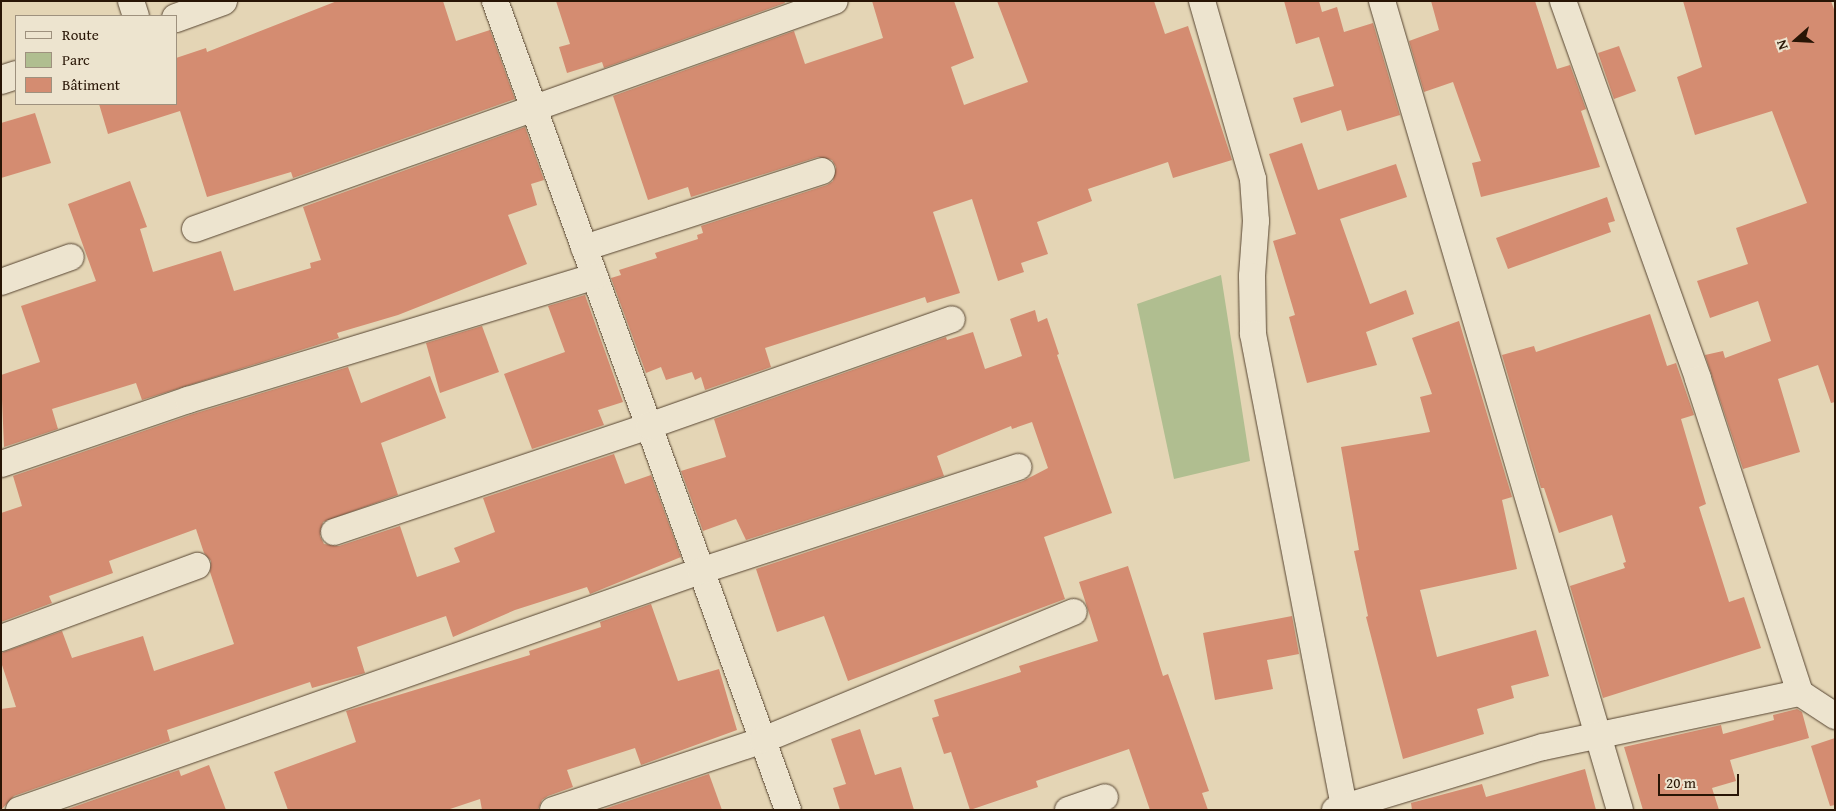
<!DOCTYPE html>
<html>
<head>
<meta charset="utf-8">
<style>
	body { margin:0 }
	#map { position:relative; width:1836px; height:811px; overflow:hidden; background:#e4d5b5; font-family:"Gentium Book Plus",serif }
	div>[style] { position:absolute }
	.green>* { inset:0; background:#b0be90 }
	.building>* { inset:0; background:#d48c71 }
	.roads { filter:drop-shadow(0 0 1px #574531) drop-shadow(0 0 1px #574531) }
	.minor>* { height:26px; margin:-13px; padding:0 13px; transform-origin:13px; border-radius:13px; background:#ede4cf }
	.tertiary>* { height:28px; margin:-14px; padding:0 14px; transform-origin:14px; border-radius:14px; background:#ede4cf }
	span { translate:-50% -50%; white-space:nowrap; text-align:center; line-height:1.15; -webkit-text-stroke:4px #ede4cf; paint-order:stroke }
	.frame { position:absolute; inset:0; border:2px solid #281505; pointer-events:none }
	.legend { position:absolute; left:15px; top:15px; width:162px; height:90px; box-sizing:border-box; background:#ede4cf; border:1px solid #9e917e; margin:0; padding:6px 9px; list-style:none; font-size:15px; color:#281505 }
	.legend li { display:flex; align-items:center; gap:10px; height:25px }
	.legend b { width:25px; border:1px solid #9e917e }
	.north { position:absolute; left:1771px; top:15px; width:50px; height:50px; -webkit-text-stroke:4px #ede4cf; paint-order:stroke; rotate:251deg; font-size:14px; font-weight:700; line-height:20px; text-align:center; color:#281505 }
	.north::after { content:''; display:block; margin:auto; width:18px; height:22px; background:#281505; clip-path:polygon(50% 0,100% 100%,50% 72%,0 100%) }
	.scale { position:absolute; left:1658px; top:774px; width:81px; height:22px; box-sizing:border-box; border:2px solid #281505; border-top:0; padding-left:6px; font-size:15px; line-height:18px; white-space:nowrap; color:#281505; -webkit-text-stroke:4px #ede4cf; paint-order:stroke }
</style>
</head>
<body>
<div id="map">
	<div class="green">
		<div style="clip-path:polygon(1221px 275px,1250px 461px,1174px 479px,1137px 304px)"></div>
	</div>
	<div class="building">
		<div style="clip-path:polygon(337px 1px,443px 1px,456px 41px,490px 30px,515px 99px,293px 178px,291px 172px,207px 197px,180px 111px,108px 134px,99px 104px,176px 104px,176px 58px,206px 48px,207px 52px)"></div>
		<div style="clip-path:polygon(556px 1px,784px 1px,785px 3px,604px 68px,602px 62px,567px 73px,559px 47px,570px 44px)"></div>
		<div style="clip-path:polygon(872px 1px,954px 1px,974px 58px,951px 67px,964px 105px,1028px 82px,997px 1px,1154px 1px,1165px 34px,1188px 26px,1232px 160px,1173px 178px,1168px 162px,1088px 189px,1092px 201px,1037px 222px,1048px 254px,1021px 263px,1024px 272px,998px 281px,972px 199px,933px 212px,960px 293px,927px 303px,925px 297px,765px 348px,771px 367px,705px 390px,701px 377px,695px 380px,692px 372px,666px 380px,661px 367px,646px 373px,611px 278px,621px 275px,619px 270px,657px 258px,655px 253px,698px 239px,697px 235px,703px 233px,701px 226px,827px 185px,833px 181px,836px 167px,832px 160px,818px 157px,691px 197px,688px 187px,648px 200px,613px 96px,794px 31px,805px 64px,883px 38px)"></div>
		<div style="clip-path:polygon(1284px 1px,1319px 1px,1322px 12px,1337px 7px,1344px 32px,1373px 23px,1400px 115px,1347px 131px,1341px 110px,1301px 123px,1293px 98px,1334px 86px,1319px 37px,1296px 44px)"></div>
		<div style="clip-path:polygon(1431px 1px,1535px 1px,1557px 69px,1570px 65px,1586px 109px,1581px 111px,1600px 167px,1481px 197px,1472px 163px,1481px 161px,1453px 82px,1424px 92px,1409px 41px,1439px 30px)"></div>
		<div style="clip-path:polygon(1683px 1px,1831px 1px,1835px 12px,1835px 402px,1831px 403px,1818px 365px,1778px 379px,1800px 452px,1743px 469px,1705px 355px,1723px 351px,1725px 358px,1771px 341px,1758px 301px,1710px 318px,1697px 281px,1748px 264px,1736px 228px,1807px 203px,1772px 111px,1695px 135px,1677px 77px,1702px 67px)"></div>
		<div style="clip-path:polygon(1619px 46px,1636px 91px,1614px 99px,1598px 53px)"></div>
		<div style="clip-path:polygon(35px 113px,51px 163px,1px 178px,1px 123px)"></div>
		<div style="clip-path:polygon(525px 127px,544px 180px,531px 184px,537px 205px,508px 215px,527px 264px,398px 315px,337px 333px,339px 338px,142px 400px,136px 383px,52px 409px,58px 429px,4px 447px,1px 375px,40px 362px,21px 306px,96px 281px,68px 204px,130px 181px,147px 227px,140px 229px,153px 272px,221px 251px,234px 291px,311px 268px,310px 263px,321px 260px,303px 207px)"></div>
		<div style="clip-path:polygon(1302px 143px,1318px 190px,1396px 164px,1407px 197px,1340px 219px,1370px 304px,1406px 290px,1414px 314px,1366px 332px,1377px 365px,1307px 383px,1289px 317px,1295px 315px,1273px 241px,1296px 234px,1269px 154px)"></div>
		<div style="clip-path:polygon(1607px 197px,1615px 221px,1608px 223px,1611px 232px,1508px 269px,1496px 238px)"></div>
		<div style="clip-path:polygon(585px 295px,623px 402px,598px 410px,604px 425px,532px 449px,504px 374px,565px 352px,548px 306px)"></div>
		<div style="clip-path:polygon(1035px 310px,1038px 322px,1047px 318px,1059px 354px,1057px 355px,1112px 513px,1044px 537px,1065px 599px,848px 681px,824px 616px,777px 632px,756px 569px,1023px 481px,1048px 468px,1032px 422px,1012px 429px,1011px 426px,937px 456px,944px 476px,746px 540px,736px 519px,703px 531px,681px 471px,726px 457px,714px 419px,946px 337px,947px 340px,973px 332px,985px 369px,1022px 356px,1010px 319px)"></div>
		<div style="clip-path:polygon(1650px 314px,1667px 366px,1676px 363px,1694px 415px,1681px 419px,1706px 504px,1699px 507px,1729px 602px,1744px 597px,1761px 648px,1603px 698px,1570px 586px,1625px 568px,1623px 563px,1626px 562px,1612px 515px,1559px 533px,1544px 488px,1541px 488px,1502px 355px,1534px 346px,1536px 352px)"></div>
		<div style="clip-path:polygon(1459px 321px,1512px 497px,1502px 500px,1517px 569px,1420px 590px,1437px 657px,1536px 630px,1549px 676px,1511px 686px,1514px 698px,1477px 709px,1484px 734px,1403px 759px,1366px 617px,1368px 616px,1354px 551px,1359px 550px,1341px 447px,1430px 432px,1420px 397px,1432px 394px,1412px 338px)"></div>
		<div style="clip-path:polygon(482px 326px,499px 372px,440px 393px,426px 343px)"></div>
		<div style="clip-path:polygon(348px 367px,361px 403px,430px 376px,446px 418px,381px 443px,398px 495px,323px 522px,320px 536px,324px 544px,339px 546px,400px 526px,417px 577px,460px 562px,454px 548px,495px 532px,483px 498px,614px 454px,625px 484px,651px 475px,681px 557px,590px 594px,587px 587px,515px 610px,453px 637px,446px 616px,357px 647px,365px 673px,312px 688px,310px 682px,167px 730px,170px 741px,14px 796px,1px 810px,1px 709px,16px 707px,1px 662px,1px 653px,62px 631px,72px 658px,143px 636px,154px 671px,234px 644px,210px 572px,211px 561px,204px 553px,196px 529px,109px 561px,113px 573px,49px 596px,52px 603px,1px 622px,1px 513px,22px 506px,13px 476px,193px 414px)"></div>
		<div style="clip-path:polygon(1128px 566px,1163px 676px,1168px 674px,1209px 791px,1202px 793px,1208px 810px,1150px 810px,1129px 749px,1036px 781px,1038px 787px,970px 810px,951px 752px,944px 754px,932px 718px,939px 716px,934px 700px,1021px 672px,1019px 666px,1098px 641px,1079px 582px)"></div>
		<div style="clip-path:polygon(651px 604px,678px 681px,719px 669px,737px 730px,641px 765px,635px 748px,567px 770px,573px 787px,548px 796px,542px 800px,538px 810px,482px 810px,480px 799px,447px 810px,288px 810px,274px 772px,356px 742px,346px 711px,530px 655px,529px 651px,601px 627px,600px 622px)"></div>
		<div style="clip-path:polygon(1292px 616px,1299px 654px,1267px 660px,1273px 689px,1215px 700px,1203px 633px)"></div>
		<div style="clip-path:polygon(1797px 709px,1802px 712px,1809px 738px,1730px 760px,1736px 781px,1712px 788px,1719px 810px,1643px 810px,1624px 747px,1721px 725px,1723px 734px,1774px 720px,1773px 715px)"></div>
		<div style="clip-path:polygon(860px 729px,875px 775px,901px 767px,914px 810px,840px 810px,833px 788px,846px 784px,831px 739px)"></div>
		<div style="clip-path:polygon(1835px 738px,1835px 805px,1830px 806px,1811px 746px)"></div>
		<div style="clip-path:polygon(209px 765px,226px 810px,65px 810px,179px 770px,181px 776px)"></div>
		<div style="clip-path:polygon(1585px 769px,1596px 810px,1412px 810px,1411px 803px,1482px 784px,1486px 797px)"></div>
		<div style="clip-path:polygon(709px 774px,722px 810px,601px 810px)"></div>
	</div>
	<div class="roads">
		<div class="minor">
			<div style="left:131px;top:1px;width:16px;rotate:72deg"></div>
			<div style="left:495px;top:1px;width:860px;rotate:70.09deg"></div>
			<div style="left:1202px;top:1px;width:185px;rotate:74deg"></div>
			<div style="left:1253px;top:179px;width:42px;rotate:85.9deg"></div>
			<div style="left:1256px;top:221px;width:55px;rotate:94.2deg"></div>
			<div style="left:1252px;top:276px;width:58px;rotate:89deg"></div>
			<div style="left:1253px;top:334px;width:482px;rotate:79.1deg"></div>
			<div style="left:1382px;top:1px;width:843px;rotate:73.61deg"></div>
			<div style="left:1563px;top:1px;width:401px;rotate:70.3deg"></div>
			<div style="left:1698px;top:379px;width:330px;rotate:72deg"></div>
			<div style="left:1800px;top:693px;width:42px;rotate:33.3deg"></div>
			<div style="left:195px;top:229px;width:679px;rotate:-19.61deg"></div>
			<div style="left:584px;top:248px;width:250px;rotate:-17.9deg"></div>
			<div style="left:1px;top:282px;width:74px;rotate:-19.7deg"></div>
			<div style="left:1px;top:464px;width:198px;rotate:-18.9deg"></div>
			<div style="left:188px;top:400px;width:425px;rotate:-16.9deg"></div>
			<div style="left:334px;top:532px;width:332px;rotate:-18.6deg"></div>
			<div style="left:649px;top:426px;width:321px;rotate:-19.4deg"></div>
			<div style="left:1px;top:638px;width:209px;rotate:-20.2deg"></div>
			<div style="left:19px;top:810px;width:722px;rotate:-19.34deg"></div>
			<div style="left:700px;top:571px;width:335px;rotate:-18.1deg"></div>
			<div style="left:553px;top:810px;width:221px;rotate:-18.4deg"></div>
			<div style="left:763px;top:740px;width:336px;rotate:-22.4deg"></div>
			<div style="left:1068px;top:810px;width:39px;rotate:-19deg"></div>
			<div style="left:1335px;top:810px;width:217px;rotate:-16.9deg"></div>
			<div style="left:1543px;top:747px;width:263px;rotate:-11.9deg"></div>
		</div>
		<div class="tertiary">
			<div style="left:176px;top:18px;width:50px;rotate:-19.9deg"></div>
			<div style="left:1px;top:80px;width:16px;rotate:-18deg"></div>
		</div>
	</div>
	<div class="frame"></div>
	<ul class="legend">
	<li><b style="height:6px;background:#ede4cf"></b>Route</li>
	<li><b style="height:14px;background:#b0be90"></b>Parc</li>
	<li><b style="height:14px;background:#d48c71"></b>Bâtiment</li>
	</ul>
	<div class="north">N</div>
	<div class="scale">20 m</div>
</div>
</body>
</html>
